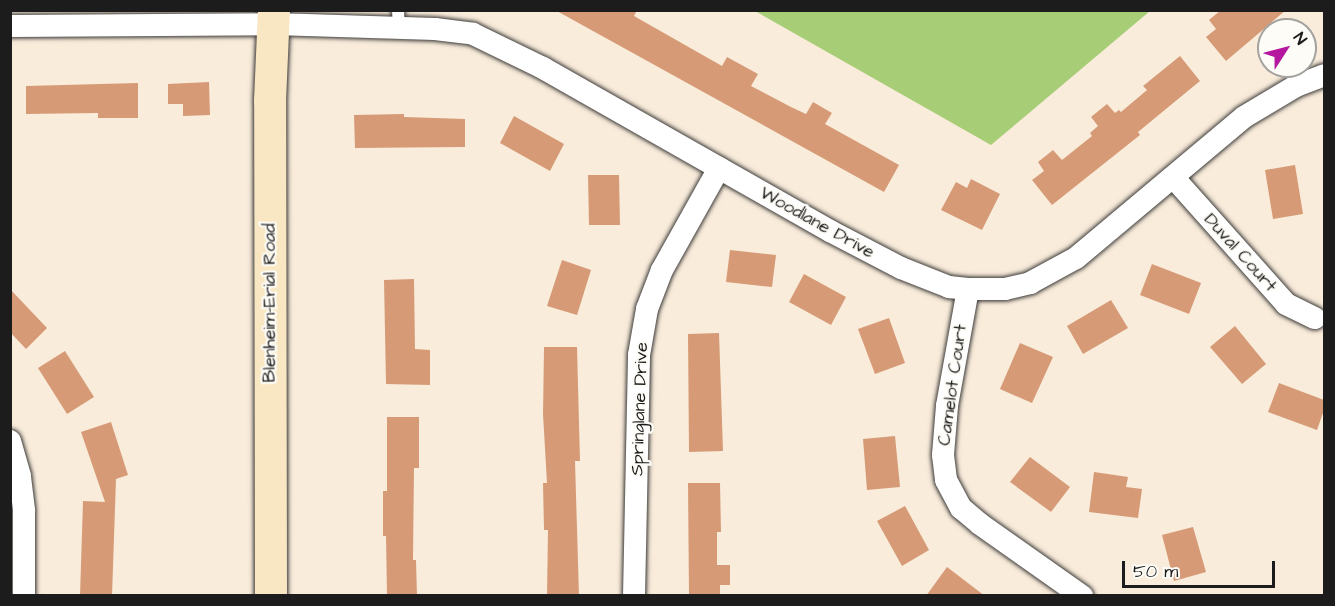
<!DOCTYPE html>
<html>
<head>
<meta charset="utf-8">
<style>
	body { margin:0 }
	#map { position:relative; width:1335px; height:606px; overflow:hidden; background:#f9ecdb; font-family:"Architects Daughter",sans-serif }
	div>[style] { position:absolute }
	.green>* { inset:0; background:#a7cd77 }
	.building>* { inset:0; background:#d69b76 }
	.roads { filter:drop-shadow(0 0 2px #3d3b39) drop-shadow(0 0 2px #3d3b39) }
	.lane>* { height:12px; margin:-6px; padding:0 6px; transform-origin:6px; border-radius:6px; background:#fff }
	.street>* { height:22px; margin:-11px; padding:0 11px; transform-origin:11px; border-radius:11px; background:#fff }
	.secondary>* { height:32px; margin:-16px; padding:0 16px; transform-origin:16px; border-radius:16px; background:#f9e7c3 }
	span { translate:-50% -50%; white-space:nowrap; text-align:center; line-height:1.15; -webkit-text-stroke:4.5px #fdfcf7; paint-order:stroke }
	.street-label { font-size:18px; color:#1c1c1c }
	.frame { position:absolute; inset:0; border:12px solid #1c1c1c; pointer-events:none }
	.north { position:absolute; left:1257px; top:18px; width:60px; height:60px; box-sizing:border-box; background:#fdfcf7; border:2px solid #a3a29f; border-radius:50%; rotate:54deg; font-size:16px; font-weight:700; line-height:24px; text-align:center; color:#1c1c1c }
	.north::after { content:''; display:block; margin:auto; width:21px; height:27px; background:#b5179e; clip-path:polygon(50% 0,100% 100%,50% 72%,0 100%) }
	.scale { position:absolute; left:1122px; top:561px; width:153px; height:27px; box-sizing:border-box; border:3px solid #1c1c1c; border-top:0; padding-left:8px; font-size:18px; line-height:21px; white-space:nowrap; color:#1c1c1c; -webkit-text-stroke:4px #fdfcf7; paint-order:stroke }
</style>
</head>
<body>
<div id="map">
	<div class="green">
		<div style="clip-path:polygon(755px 11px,1150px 11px,991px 145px)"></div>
	</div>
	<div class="building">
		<div style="clip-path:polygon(555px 10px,637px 10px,634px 16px,722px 66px,727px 57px,758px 74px,751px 86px,791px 107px,806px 114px,813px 102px,832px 113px,825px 124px,899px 165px,884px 192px)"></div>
		<div style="clip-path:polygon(1221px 10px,1286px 10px,1226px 61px,1206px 37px,1216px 29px,1209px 20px)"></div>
		<div style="clip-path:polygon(1180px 56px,1200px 81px,1138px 132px,1140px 135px,1052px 205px,1032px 180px,1044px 171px,1038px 162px,1053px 150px,1062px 160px,1092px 136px,1090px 133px,1098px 126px,1091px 117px,1107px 104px,1115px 113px,1119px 110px,1121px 112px,1147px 90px,1143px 86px)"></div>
		<div style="clip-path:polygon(209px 82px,210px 115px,183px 116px,183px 104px,168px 104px,168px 84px)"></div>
		<div style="clip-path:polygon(138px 83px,138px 118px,98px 118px,98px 113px,26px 114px,26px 86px)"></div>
		<div style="clip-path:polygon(404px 114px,404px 117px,465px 119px,465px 147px,355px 148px,354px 115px)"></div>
		<div style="clip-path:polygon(514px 116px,564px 144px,550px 171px,500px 143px)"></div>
		<div style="clip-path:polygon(1295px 165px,1303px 214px,1273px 219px,1265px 170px)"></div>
		<div style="clip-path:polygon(588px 175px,619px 175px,620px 225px,589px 225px)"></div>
		<div style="clip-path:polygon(971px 179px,1000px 194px,982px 230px,941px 210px,956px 182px,967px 188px)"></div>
		<div style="clip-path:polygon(730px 250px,776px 255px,772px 287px,726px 282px)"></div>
		<div style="clip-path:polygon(562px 260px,591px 270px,577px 315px,547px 306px)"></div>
		<div style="clip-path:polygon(1152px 264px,1201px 283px,1189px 314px,1140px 295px)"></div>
		<div style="clip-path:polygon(804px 274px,846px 297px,831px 325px,789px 302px)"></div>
		<div style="clip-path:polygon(414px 279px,415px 349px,430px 350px,430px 385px,386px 384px,384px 280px)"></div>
		<div style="clip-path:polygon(10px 289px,47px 328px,26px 349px,10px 332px)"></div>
		<div style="clip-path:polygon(1111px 300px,1128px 328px,1083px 354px,1067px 326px)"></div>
		<div style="clip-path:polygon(889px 318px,905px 363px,875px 374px,858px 329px)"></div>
		<div style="clip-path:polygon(1235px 326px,1266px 364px,1242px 384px,1210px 347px)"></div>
		<div style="clip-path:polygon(719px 333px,723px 451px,689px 452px,688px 334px)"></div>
		<div style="clip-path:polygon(1020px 343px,1053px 357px,1032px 403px,1000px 389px)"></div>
		<div style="clip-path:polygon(544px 347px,577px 347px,580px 461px,575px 461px,579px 596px,547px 596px,548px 530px,544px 530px,543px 483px,547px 483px,543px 414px)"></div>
		<div style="clip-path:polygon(65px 351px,94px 397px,67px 414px,38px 368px)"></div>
		<div style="clip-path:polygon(1279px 383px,1324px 400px,1324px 410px,1317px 430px,1268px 412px)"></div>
		<div style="clip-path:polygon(387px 417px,419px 417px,419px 468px,414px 468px,413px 560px,416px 560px,417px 596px,387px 596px,386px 536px,383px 536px,383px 491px,387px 491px)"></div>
		<div style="clip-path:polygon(111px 422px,128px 475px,116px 479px,112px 596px,80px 596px,83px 501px,105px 502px,81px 432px)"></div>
		<div style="clip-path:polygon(895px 436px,900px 487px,867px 490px,863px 439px)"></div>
		<div style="clip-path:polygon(1030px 457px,1070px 487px,1051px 512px,1010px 482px)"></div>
		<div style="clip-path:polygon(1094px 472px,1128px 477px,1126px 487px,1142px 489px,1138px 518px,1089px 512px)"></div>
		<div style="clip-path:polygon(688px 483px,720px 483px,721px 532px,717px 532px,717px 565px,730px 565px,730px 585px,720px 585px,720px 596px,689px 596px)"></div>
		<div style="clip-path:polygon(905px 506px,929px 550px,902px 566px,877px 521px)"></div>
		<div style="clip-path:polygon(1193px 527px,1206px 572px,1174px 581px,1162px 535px)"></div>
		<div style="clip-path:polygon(947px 567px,985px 596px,926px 596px)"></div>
	</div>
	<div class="roads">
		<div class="lane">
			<div style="left:398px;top:10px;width:18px;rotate:87deg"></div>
		</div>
		<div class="street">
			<div style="left:10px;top:26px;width:264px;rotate:-0.4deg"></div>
			<div style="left:274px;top:24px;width:161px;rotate:1.8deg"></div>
			<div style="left:435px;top:29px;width:38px;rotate:7deg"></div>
			<div style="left:473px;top:34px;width:78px;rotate:25.9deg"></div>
			<div style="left:543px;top:68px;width:330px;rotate:29.6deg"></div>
			<div style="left:830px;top:231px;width:80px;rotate:27.5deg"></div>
			<div style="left:901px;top:268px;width:52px;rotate:21.6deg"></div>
			<div style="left:949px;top:287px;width:19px;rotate:6deg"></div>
			<div style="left:968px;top:289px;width:37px"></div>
			<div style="left:1005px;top:289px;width:26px;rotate:-13deg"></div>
			<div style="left:1030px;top:283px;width:52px;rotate:-28.5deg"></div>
			<div style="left:1076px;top:258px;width:219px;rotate:-40deg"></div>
			<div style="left:1244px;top:117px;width:61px;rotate:-30.8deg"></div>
			<div style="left:1296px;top:86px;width:30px;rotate:-21deg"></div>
			<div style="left:1173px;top:177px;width:170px;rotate:48.3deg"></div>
			<div style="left:1286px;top:304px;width:32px;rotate:26deg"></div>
			<div style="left:968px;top:289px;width:119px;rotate:100.2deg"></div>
			<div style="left:947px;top:406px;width:49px;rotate:94.7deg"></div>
			<div style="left:943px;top:455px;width:25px;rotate:83deg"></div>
			<div style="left:946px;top:480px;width:32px;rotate:62deg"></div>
			<div style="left:961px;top:508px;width:25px;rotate:40deg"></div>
			<div style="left:980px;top:524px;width:125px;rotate:35.2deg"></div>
			<div style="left:10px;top:441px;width:37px;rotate:74deg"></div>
			<div style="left:20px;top:477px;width:34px;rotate:83deg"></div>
			<div style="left:24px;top:511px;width:85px;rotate:90deg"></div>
			<div style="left:634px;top:596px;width:241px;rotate:-88.8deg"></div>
			<div style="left:639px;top:355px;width:47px;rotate:-80.1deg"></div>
			<div style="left:647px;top:309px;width:42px;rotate:-69deg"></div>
			<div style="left:662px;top:270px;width:117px;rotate:-60.8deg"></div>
		</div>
		<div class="secondary">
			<div style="left:271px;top:596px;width:495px;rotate:-90.1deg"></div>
			<div style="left:270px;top:101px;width:91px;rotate:-87.5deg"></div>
		</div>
	</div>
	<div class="street-label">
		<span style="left:817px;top:223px;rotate:29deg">Woodlane Drive</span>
		<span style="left:1240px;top:253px;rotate:48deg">Duval Court</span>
		<span style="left:270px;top:303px;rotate:-90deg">Blenheim-Erial Road</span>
		<span style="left:953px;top:385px;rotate:-82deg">Camelot Court</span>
		<span style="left:640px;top:409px;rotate:-88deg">Springlane Drive</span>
	</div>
	<div class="frame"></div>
	<div class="north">N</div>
	<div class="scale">50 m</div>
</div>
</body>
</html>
